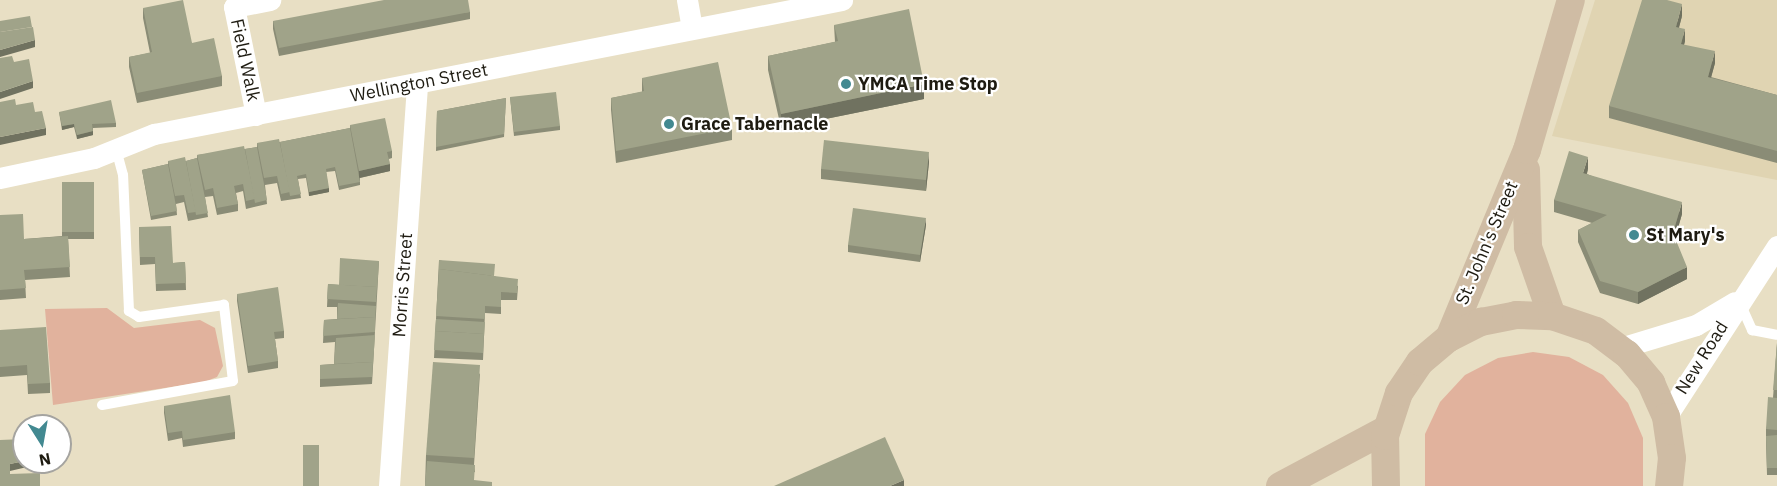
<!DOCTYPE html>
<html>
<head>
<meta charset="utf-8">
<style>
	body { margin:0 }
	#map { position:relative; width:1777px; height:486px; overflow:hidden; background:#e8dfc4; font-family:"IBM Plex Sans",sans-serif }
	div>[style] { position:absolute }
	.built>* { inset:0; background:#e0d4b2 }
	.green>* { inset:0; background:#e1b29d }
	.lane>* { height:10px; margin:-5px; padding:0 5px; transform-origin:5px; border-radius:5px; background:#fff }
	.street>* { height:21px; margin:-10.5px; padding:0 10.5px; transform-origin:10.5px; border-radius:10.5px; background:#fff }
	.secondary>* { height:28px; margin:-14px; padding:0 14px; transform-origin:14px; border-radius:14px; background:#cfbca4 }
	.wall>* { inset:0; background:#8a8c76 }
	.shaded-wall>* { inset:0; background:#707260 }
	.building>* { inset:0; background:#a0a389 }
	.dots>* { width:16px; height:16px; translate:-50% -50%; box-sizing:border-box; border:3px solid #fff; border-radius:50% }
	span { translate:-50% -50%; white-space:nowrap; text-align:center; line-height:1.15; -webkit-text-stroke:4.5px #fff; paint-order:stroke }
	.street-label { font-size:18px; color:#1e1b11 }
	.poi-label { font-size:18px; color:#1e1b11; font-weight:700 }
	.left { translate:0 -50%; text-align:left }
	.north { position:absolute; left:12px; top:414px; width:60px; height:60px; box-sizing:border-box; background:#fff; border:2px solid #a5a4a0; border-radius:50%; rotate:169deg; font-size:16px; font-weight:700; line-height:24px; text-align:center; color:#1e1b11 }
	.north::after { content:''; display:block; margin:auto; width:21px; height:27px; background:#428991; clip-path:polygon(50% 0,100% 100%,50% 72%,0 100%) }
</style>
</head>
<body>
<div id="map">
	<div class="built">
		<div style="clip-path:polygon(1595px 0,1777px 0,1777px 180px,1552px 136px)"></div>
	</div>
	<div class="green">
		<div style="clip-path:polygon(107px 308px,134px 328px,200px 320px,215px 328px,223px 366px,217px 377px,204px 382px,53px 405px,45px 309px)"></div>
		<div style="clip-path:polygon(1533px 352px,1569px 357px,1603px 375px,1628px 403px,1643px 438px,1643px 486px,1425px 486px,1425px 434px,1440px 402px,1465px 375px,1498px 358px)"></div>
	</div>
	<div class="lane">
		<div style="left:1740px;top:303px;width:30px;rotate:66deg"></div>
		<div style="left:1752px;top:330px;width:25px;rotate:11deg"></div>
		<div style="left:102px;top:405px;width:133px;rotate:-10.4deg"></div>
		<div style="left:233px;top:381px;width:77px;rotate:-96.8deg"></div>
		<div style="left:224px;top:305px;width:86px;rotate:172deg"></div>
		<div style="left:139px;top:317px;width:12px;rotate:-149deg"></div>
		<div style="left:129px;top:311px;width:136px;rotate:-92.5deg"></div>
		<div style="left:123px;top:175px;width:27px;rotate:-105deg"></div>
	</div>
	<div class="street">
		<div style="left:687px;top:0;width:29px;rotate:80deg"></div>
		<div style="left:256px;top:115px;width:110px;rotate:-101.5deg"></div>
		<div style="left:234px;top:7px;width:37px;rotate:-11deg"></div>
		<div style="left:0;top:178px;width:96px;rotate:-12deg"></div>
		<div style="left:94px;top:158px;width:65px;rotate:-21.8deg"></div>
		<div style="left:154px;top:134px;width:701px;rotate:-11.02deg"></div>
		<div style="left:1620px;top:348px;width:79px;rotate:-16.8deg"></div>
		<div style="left:1696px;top:325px;width:45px;rotate:-30.5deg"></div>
		<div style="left:1666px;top:417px;width:204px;rotate:-57deg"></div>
		<div style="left:389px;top:486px;width:403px;rotate:-86deg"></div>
	</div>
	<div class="secondary">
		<div style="left:1526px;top:170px;width:77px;rotate:88.5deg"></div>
		<div style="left:1528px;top:247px;width:73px;rotate:70.8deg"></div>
		<div style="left:1449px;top:338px;width:204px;rotate:-67.5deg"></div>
		<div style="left:1527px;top:150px;width:156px;rotate:-73.7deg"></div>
		<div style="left:1280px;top:486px;width:121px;rotate:-28deg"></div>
		<div style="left:1386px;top:486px;width:50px;rotate:-91.1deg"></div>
		<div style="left:1385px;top:436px;width:45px;rotate:-72deg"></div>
		<div style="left:1399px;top:393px;width:37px;rotate:-56deg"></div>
		<div style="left:1420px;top:362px;width:38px;rotate:-40deg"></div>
		<div style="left:1449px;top:338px;width:36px;rotate:-27deg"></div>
		<div style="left:1481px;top:322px;width:36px;rotate:-11deg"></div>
		<div style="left:1516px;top:315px;width:36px;rotate:2deg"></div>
		<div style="left:1552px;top:316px;width:46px;rotate:18.8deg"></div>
		<div style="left:1596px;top:331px;width:39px;rotate:37deg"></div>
		<div style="left:1627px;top:354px;width:38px;rotate:50deg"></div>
		<div style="left:1651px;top:383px;width:37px;rotate:66deg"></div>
		<div style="left:1666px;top:417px;width:41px;rotate:81.7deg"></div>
		<div style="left:1672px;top:458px;width:28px;rotate:96deg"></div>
	</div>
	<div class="wall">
		<div style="clip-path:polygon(143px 8px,192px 43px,222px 76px,222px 86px,137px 103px,129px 67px,129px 57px,150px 53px,143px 18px)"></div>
		<div style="clip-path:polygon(470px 12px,470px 19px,279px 56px,273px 29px,273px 21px)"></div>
		<div style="clip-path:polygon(1682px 16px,1679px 27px,1685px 41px,1684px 45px,1715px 63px,1711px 77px,1777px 95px,1777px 163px,1609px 118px,1609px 106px)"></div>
		<div style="clip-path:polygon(834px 25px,924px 99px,781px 128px,768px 70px,768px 56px,835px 42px)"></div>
		<div style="clip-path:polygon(642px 78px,732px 128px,732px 140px,616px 163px,611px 110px,611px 98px,642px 92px)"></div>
		<div style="clip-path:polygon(510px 97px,560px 126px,560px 130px,514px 136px)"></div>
		<div style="clip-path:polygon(506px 98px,504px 137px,436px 151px,437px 111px)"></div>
		<div style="clip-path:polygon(59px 112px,116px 123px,116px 127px,93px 128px,93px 135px,77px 139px,74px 127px,62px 130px)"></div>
		<div style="clip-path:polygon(350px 125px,392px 151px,392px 158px,389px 159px,390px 171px,360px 178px,360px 185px,339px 190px,335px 171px,326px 172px,329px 192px,309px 196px,306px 178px,298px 179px,301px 198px,281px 201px,277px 183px,265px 185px,267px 204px,246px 209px,243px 191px,236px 193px,238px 204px,238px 211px,217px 215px,213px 196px,205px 197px,208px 217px,188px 221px,184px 202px,176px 204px,177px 215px,151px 220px,142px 170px,168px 164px,168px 161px,186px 161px,197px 158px,197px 155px,245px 149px,257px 147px,257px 143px,280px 142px,350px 128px)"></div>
		<div style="clip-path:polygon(929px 162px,926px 191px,821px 179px,821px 169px)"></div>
		<div style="clip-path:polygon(1588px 169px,1587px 174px,1682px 214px,1675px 238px,1687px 279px,1638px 304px,1600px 293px,1578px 242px,1578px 230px,1592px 223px,1554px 212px,1554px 200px)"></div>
		<div style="clip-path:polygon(62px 182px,94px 182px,94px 239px,68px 239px,70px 277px,25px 280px,26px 298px,0 300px,0 215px,24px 239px,62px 236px)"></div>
		<div style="clip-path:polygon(926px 225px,920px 262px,848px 252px,848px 245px)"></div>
		<div style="clip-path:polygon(139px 227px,173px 263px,185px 262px,186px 290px,156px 291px,155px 264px,140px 265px)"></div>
		<div style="clip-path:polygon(439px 260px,494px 276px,518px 286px,517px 300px,501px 300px,501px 314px,485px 313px,483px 360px,434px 358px)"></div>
		<div style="clip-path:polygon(379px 261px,372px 384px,320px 387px,320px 365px,334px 364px,335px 342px,323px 343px,324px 320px,337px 319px,337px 307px,327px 307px,328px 284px,339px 285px)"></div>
		<div style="clip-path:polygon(237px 294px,284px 331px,284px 338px,275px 339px,278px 361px,278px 368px,248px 373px,237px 301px)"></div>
		<div style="clip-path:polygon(0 330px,50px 383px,50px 393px,28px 394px,27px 375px,0 377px)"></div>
		<div style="clip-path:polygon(1777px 343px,1777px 398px,1773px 398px)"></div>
		<div style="clip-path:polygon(480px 373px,474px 465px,475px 472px,425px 486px,426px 455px)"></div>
		<div style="clip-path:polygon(1777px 398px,1777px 475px,1767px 475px,1766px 443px,1766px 429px)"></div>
		<div style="clip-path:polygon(164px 406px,235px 432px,235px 439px,183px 447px,182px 438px,168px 441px,164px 413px)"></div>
	</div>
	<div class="shaded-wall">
		<div style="clip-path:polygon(1682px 4px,1682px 16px,1676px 39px,1676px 27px)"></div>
		<div style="clip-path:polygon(1685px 29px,1685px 41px,1681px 56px,1681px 44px)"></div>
		<div style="clip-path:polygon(35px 40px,35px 47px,0 57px,0 50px)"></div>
		<div style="clip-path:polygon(1715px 51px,1715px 63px,1708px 89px,1708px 77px)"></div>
		<div style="clip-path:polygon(33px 81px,33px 88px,0 99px,0 92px)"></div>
		<div style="clip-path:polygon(924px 84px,924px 99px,781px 128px,781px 114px)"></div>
		<div style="clip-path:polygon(74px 124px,74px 127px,62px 130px,62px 126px)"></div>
		<div style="clip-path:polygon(46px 128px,46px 135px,0 145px,0 137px)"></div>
		<div style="clip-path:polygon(93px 131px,93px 135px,77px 139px,77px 135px)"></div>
		<div style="clip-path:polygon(929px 152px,929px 162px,926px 191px,926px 180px)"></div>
		<div style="clip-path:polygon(1588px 157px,1588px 169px,1583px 185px,1583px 173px)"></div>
		<div style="clip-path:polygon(390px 164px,390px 171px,359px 178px,359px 171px)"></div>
		<div style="clip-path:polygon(329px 188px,329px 192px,309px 196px,309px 192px)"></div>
		<div style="clip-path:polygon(1682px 202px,1682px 214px,1673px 245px,1673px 233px)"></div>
		<div style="clip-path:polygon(926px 218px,926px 225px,920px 262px,920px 255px)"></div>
		<div style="clip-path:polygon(1687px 267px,1687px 279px,1638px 304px,1638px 292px)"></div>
		<div style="clip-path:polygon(24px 461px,24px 462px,40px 462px,40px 464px,10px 471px,10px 464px)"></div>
		<div style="clip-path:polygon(904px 480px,904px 486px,890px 486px)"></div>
	</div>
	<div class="building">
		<div style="clip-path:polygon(183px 0,192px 43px,214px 38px,222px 76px,137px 93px,129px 57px,152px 52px,143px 8px)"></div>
		<div style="clip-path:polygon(384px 0,468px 0,470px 12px,279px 48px,273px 21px)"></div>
		<div style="clip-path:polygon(1642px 0,1667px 0,1682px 4px,1676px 27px,1685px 29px,1681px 44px,1715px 51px,1708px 77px,1777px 95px,1777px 151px,1609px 106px)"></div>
		<div style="clip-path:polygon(909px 9px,924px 84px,781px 114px,768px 56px,838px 41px,834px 25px)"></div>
		<div style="clip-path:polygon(30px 16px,32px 27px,0 32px,0 21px)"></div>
		<div style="clip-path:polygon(33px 27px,35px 40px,0 50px,0 32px)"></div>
		<div style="clip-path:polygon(12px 56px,14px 62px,29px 59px,33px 81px,0 92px,0 58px)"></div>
		<div style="clip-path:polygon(718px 62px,732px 128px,616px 151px,611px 98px,644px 91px,642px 78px)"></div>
		<div style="clip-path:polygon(556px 92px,560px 126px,514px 132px,510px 97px)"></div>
		<div style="clip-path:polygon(506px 98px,504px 134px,436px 147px,437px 111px)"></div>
		<div style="clip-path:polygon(15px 99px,16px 105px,33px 102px,35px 112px,42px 111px,46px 128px,0 137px,0 102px)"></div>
		<div style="clip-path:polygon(111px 100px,116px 123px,92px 124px,93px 131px,77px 135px,74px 124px,62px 126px,59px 112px)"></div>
		<div style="clip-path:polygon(385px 118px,392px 151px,387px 152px,390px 164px,359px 171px,350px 125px)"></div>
		<div style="clip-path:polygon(350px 128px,360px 182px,339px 186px,335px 167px,326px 169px,329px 188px,309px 192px,306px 174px,297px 176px,301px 194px,290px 196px,280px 142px)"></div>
		<div style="clip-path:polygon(279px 139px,290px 192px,281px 194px,277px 176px,264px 178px,257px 143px)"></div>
		<div style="clip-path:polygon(824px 140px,929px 152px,926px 180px,821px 169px)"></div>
		<div style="clip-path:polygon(244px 146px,255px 199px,246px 201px,243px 184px,234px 186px,238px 204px,217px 208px,213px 188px,205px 190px,197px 155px)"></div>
		<div style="clip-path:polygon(257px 147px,267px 200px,255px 203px,245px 149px)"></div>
		<div style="clip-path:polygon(1569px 151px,1588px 157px,1583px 173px,1682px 202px,1673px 233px,1687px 267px,1638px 292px,1600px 281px,1578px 230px,1607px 215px,1554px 200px)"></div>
		<div style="clip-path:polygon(185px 157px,196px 212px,188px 213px,184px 195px,175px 196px,168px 161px)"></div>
		<div style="clip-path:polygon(197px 158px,208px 213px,196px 215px,186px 161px)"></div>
		<div style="clip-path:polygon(168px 164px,177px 211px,151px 216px,142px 170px)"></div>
		<div style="clip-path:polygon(62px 182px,94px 182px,94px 232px,62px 232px)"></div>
		<div style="clip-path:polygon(853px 208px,926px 218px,920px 255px,848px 245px)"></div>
		<div style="clip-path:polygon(23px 214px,24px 239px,68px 236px,70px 267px,24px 270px,26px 288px,0 290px,0 215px)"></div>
		<div style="clip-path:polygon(171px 226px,173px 263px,185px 262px,186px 283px,156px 284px,155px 257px,140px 257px,139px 227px)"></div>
		<div style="clip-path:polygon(340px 258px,379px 261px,377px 291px,377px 287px,339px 285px)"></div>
		<div style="clip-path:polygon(439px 260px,495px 264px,494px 276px,439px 269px)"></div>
		<div style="clip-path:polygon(439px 269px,518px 279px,517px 293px,501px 292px,501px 307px,485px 306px,485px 319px,436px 316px)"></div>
		<div style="clip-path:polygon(328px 284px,377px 287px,376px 302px,327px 299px)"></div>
		<div style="clip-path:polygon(278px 287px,284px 331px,274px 332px,278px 361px,248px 366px,237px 294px)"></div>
		<div style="clip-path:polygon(338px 303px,376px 306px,375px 320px,375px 317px,337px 319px)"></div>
		<div style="clip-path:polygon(375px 317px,375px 332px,323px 336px,324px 320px)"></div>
		<div style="clip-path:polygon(436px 319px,485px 322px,484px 337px,484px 334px,435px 331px)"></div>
		<div style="clip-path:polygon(46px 327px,50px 383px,28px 384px,27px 365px,0 367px,0 330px)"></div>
		<div style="clip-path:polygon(435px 331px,484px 334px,483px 353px,434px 350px)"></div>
		<div style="clip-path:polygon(375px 335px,373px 365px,373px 362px,334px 364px,336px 338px)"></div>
		<div style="clip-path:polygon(1777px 343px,1777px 390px,1773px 390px)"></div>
		<div style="clip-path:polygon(373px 362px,372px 377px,320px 379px,320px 365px)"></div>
		<div style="clip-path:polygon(433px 362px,480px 365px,474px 458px,426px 455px)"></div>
		<div style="clip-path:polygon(230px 395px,235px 432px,183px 440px,182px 431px,168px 433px,164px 406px)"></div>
		<div style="clip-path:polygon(1768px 397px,1777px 398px,1777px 430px,1766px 429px)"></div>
		<div style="clip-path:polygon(1777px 435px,1777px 468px,1767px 468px,1766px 436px)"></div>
		<div style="clip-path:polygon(885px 437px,904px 480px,890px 486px,774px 486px)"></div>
		<div style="clip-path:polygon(24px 439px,24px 461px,10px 464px,10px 474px,40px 473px,40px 486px,0 486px,0 440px)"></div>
		<div style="clip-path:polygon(303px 445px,319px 445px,319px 486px,303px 486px)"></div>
		<div style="clip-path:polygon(427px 461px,475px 465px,474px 480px,492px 482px,492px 486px,425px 486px)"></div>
	</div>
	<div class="dots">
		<div style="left:846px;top:84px;background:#428991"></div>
		<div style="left:669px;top:124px;background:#428991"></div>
		<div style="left:1634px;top:235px;background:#428991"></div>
	</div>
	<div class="street-label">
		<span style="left:245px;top:60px;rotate:78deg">Field Walk</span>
		<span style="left:419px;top:83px;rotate:-11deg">Wellington Street</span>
		<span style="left:1487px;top:243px;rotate:-67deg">St. John's Street</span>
		<span style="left:403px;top:285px;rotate:-86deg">Morris Street</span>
		<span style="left:1702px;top:358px;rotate:-58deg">New Road</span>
	</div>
	<div class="poi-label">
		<span class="left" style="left:858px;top:84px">YMCA Time Stop</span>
		<span class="left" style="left:681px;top:124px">Grace Tabernacle</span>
		<span class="left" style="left:1646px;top:235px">St Mary's</span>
	</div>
	<div class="north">N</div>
</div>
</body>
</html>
